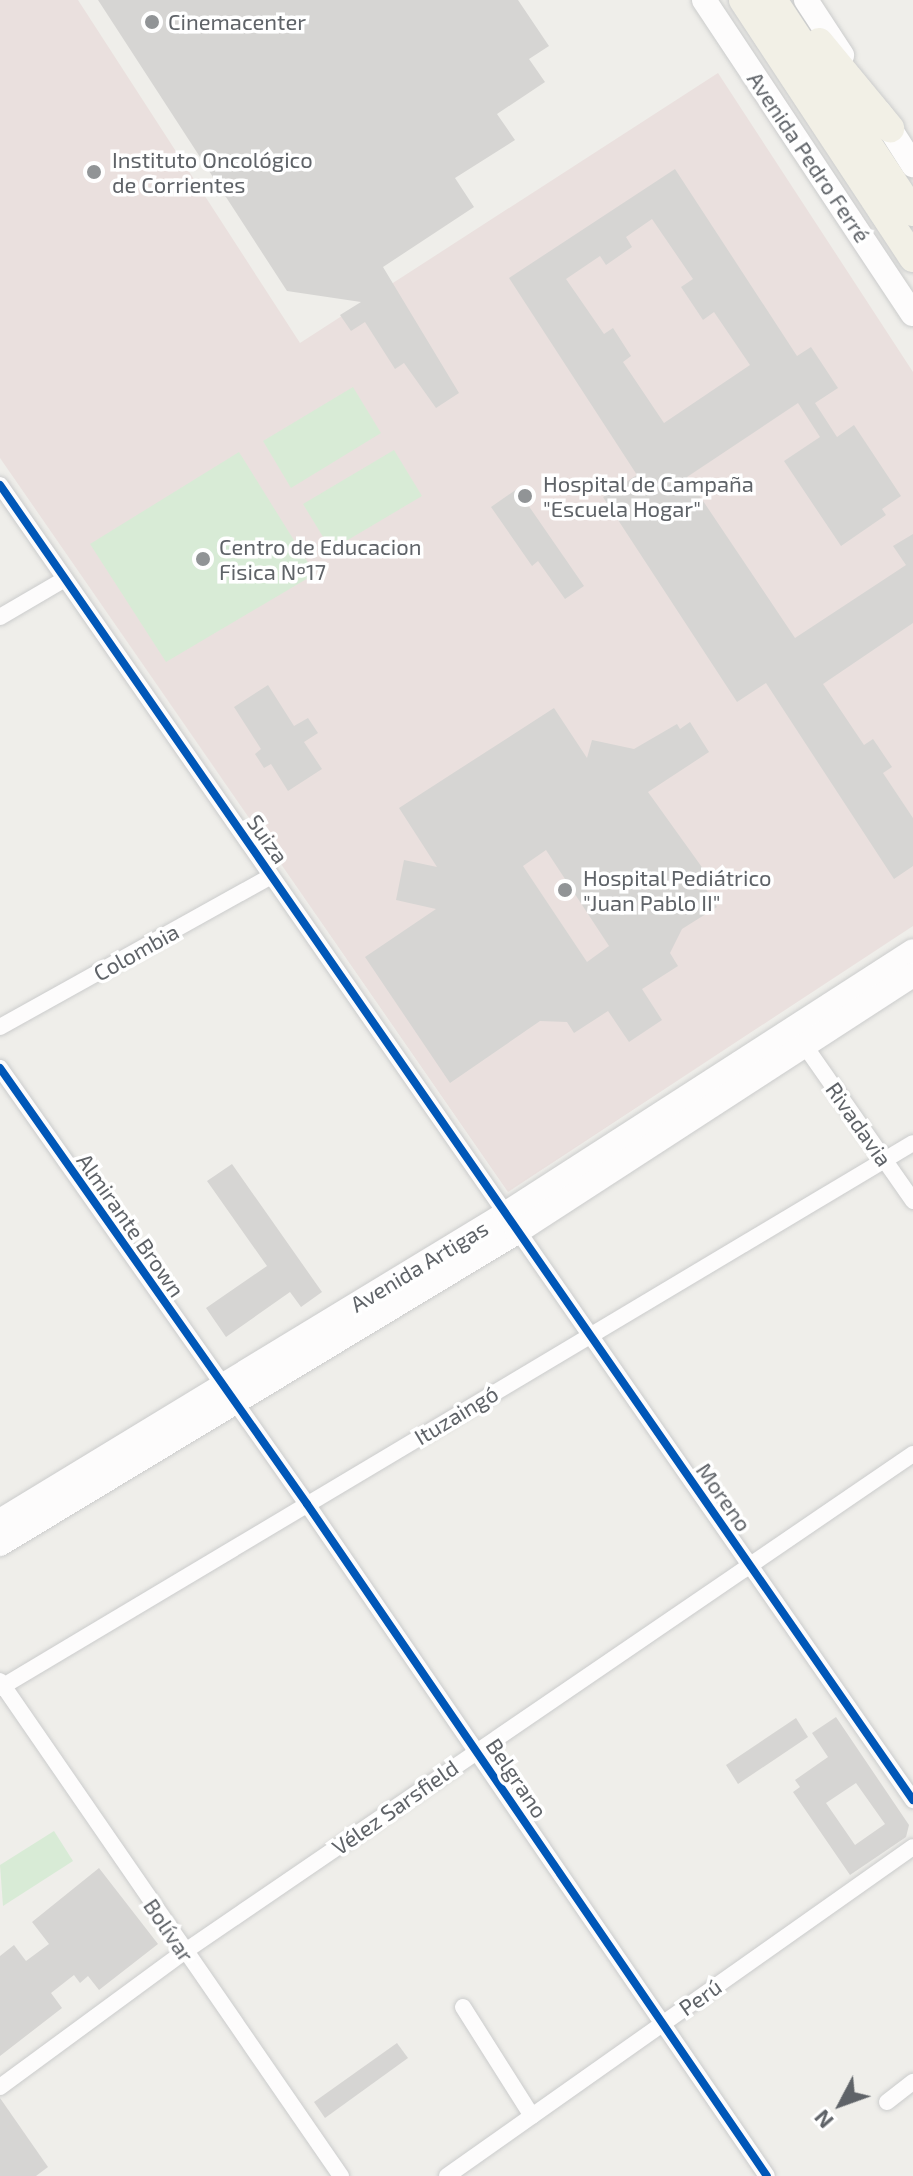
<!DOCTYPE html>
<html>
<head>
<meta charset="utf-8">
<style>
	body { margin:0 }
	#map { position:relative; width:913px; height:2176px; overflow:hidden; background:#efeeea; font-family:"Exo 2",sans-serif }
	div>[style] { position:absolute }
	.medical>* { inset:0; background:#eae0de }
	.green>* { inset:0; background:#d8ebd6 }
	.building>* { inset:0; background:#d6d5d3 }
	.roads { filter:drop-shadow(0 0 2px #cbcccc) drop-shadow(0 0 2px #cbcccc) }
	.minor>* { height:16px; margin:-8px; padding:0 8px; transform-origin:8px; border-radius:8px; background:#fdfcfc }
	.secondary>* { height:24px; margin:-12px; padding:0 12px; transform-origin:12px; border-radius:12px; background:#fdfcfc }
	.trunk>* { height:28px; margin:-14px; padding:0 14px; transform-origin:14px; border-radius:14px; background:#f2f0e6 }
	.cycleway>* { height:8px; margin:-4px; padding:0 4px; transform-origin:4px; border-radius:4px; background:#0057b8 }
	.dots>* { width:22px; height:22px; translate:-50% -50%; box-sizing:border-box; border:4px solid #fff; border-radius:50% }
	span { translate:-50% -50%; white-space:nowrap; text-align:center; line-height:1.15; -webkit-text-stroke:7px #fff; paint-order:stroke }
	.poi-label { font-size:22px; color:#5f6368 }
	.left { translate:0 -50%; text-align:left }
	.street-label { font-size:22px; color:#5f6368 }
	.north { position:absolute; left:801px; top:2064px; width:80px; height:80px; -webkit-text-stroke:6px #fff; paint-order:stroke; rotate:229deg; font-size:22px; font-weight:700; line-height:32px; text-align:center; color:#5f6368 }
	.north::after { content:''; display:block; margin:auto; width:28px; height:36px; background:#5f6368; clip-path:polygon(50% 0,100% 100%,50% 72%,0 100%) }
</style>
</head>
<body>
<div id="map">
	<div class="medical">
		<div style="clip-path:polygon(0 0,78px 0,300px 343px,718px 73px,913px 372px,913px 926px,508px 1192px,0 458px)"></div>
	</div>
	<div class="green">
		<div style="clip-path:polygon(353px 387px,381px 433px,291px 488px,263px 441px)"></div>
		<div style="clip-path:polygon(394px 450px,422px 496px,331px 550px,303px 504px)"></div>
		<div style="clip-path:polygon(239px 452px,315px 574px,166px 662px,90px 544px)"></div>
		<div style="clip-path:polygon(54px 1831px,73px 1861px,3px 1906px,0 1865px)"></div>
	</div>
	<div class="building">
		<div style="clip-path:polygon(98px 0,518px 0,549px 46px,529px 59px,545px 82px,497px 114px,515px 140px,455px 178px,474px 207px,383px 267px,459px 393px,436px 408px,404px 363px,395px 369px,365px 322px,351px 331px,340px 315px,361px 302px,287px 291px)"></div>
		<div style="clip-path:polygon(evenodd,675px 169px,797px 356px,811px 347px,838px 388px,815px 403px,837px 437px,854px 425px,901px 496px,882px 509px,886px 515px,841px 546px,784px 461px,820px 437px,798px 403px,687px 477px,795px 638px,906px 565px,893px 546px,913px 534px,913px 623px,823px 684px,864px 745px,873px 739px,892px 767px,883px 773px,913px 818px,913px 866px,894px 879px,766px 683px,737px 702px,603px 497px,637px 475px,509px 278px,675px 169px,652px 219px,693px 279px,681px 287px,703px 320px,714px 312px,750px 365px,664px 423px,623px 362px,631px 356px,613px 328px,604px 334px,566px 279px,600px 256px,606px 265px,632px 247px,626px 237px,652px 219px)"></div>
		<div style="clip-path:polygon(517px 489px,584px 586px,565px 599px,538px 561px,532px 566px,491px 507px)"></div>
		<div style="clip-path:polygon(268px 685px,294px 726px,308px 718px,318px 733px,304px 742px,322px 769px,288px 791px,271px 764px,264px 768px,255px 754px,261px 749px,234px 707px)"></div>
		<div style="clip-path:polygon(evenodd,554px 708px,587px 758px,592px 740px,634px 749px,677px 724px,680px 729px,690px 722px,709px 752px,648px 792px,714px 884px,706px 889px,717px 907px,682px 929px,670px 953px,678px 966px,642px 989px,662px 1020px,629px 1042px,608px 1011px,574px 1033px,567px 1022px,540px 1021px,450px 1083px,365px 957px,436px 909px,396px 900px,404px 860px,437px 867px,399px 808px,554px 708px,546px 850px,609px 946px,587px 962px,523px 866px,546px 850px)"></div>
		<div style="clip-path:polygon(232px 1164px,322px 1292px,301px 1307px,290px 1292px,226px 1337px,206px 1308px,267px 1266px,207px 1181px)"></div>
		<div style="clip-path:polygon(evenodd,836px 1717px,909px 1825px,906px 1837px,850px 1875px,793px 1792px,800px 1787px,795px 1780px,828px 1757px,812px 1733px,836px 1717px,856px 1783px,885px 1824px,855px 1845px,826px 1803px,856px 1783px)"></div>
		<div style="clip-path:polygon(796px 1718px,808px 1737px,738px 1784px,726px 1765px)"></div>
		<div style="clip-path:polygon(99px 1868px,158px 1944px,99px 1990px,88px 1976px,80px 1983px,74px 1975px,51px 1993px,62px 2008px,0 2056px,0 1956px,14px 1945px,26px 1961px,49px 1944px,32px 1922px)"></div>
		<div style="clip-path:polygon(397px 2043px,408px 2058px,325px 2118px,314px 2102px)"></div>
		<div style="clip-path:polygon(0 2098px,48px 2167px,36px 2176px,0 2176px)"></div>
	</div>
	<div class="roads">
		<div class="minor">
			<div style="left:0;top:485px;width:1601px;rotate:55.23deg"></div>
			<div style="left:0;top:617px;width:75px;rotate:-30.3deg"></div>
			<div style="left:0;top:1027px;width:310px;rotate:-29.1deg"></div>
			<div style="left:805px;top:1046px;width:189px;rotate:55.1deg"></div>
			<div style="left:0;top:1068px;width:533px;rotate:54.85deg"></div>
			<div style="left:307px;top:1504px;width:814px;rotate:55.61deg"></div>
			<div style="left:0;top:1681px;width:601px;rotate:55.44deg"></div>
			<div style="left:0;top:1688px;width:1063px;rotate:-30.83deg"></div>
			<div style="left:463px;top:2007px;width:129px;rotate:57.7deg"></div>
			<div style="left:0;top:2087px;width:228px;rotate:-36.3deg"></div>
			<div style="left:184px;top:1952px;width:883px;rotate:-34.34deg"></div>
			<div style="left:887px;top:2102px;width:33px;rotate:-38deg"></div>
			<div style="left:447px;top:2176px;width:570px;rotate:-35.22deg"></div>
		</div>
		<div class="secondary">
			<div style="left:704px;top:0;width:377px;rotate:56.4deg"></div>
			<div style="left:806px;top:0;width:66px;rotate:56.8deg"></div>
			<div style="left:880px;top:113px;width:62px;rotate:57.6deg"></div>
			<div style="left:0;top:1521px;width:591px;rotate:-31.3deg"></div>
			<div style="left:505px;top:1214px;width:485px;rotate:-32.8deg"></div>
			<div style="left:0;top:1544px;width:604px;rotate:-31.11deg"></div>
			<div style="left:517px;top:1232px;width:472px;rotate:-33deg"></div>
		</div>
		<div class="trunk">
			<div style="left:743px;top:0;width:309px;rotate:56.6deg"></div>
			<div style="left:773px;top:0;width:254px;rotate:56.6deg"></div>
			<div style="left:819px;top:42px;width:112px;rotate:50.5deg"></div>
		</div>
	</div>
	<div class="cycleway">
		<div style="left:0;top:485px;width:1601px;rotate:55.23deg"></div>
		<div style="left:0;top:1068px;width:533px;rotate:54.85deg"></div>
		<div style="left:307px;top:1504px;width:814px;rotate:55.61deg"></div>
	</div>
	<div class="dots">
		<div style="left:152px;top:22px;background:#919496"></div>
		<div style="left:94px;top:172px;background:#919496"></div>
		<div style="left:525px;top:496px;background:#919496"></div>
		<div style="left:203px;top:559px;background:#919496"></div>
		<div style="left:565px;top:890px;background:#919496"></div>
	</div>
	<div class="poi-label">
		<span class="left" style="left:168px;top:22px">Cinemacenter</span>
		<span class="left" style="left:112px;top:172px">Instituto Oncológico<br>de Corrientes</span>
		<span class="left" style="left:543px;top:496px">Hospital de Campaña<br>"Escuela Hogar"</span>
		<span class="left" style="left:219px;top:559px">Centro de Educacion<br>Fisica Nº17</span>
		<span class="left" style="left:583px;top:890px">Hospital Pediátrico<br>"Juan Pablo II"</span>
	</div>
	<div class="street-label">
		<span style="left:809px;top:157px;rotate:56deg">Avenida Pedro Ferré</span>
		<span style="left:268px;top:839px;rotate:55deg">Suiza</span>
		<span style="left:136px;top:952px;rotate:-29deg">Colombia</span>
		<span style="left:859px;top:1124px;rotate:55deg">Rivadavia</span>
		<span style="left:131px;top:1225px;rotate:55deg">Almirante Brown</span>
		<span style="left:419px;top:1266px;rotate:-31deg">Avenida Artigas</span>
		<span style="left:456px;top:1415px;rotate:-31deg">Ituzaingó</span>
		<span style="left:724px;top:1497px;rotate:55deg">Moreno</span>
		<span style="left:517px;top:1778px;rotate:56deg">Belgrano</span>
		<span style="left:395px;top:1807px;rotate:-35deg">Vélez Sarsfield</span>
		<span style="left:169px;top:1930px;rotate:56deg">Bolívar</span>
		<span style="left:700px;top:1997px;rotate:-35deg">Perú</span>
	</div>
	<div class="north">N</div>
</div>
</body>
</html>
